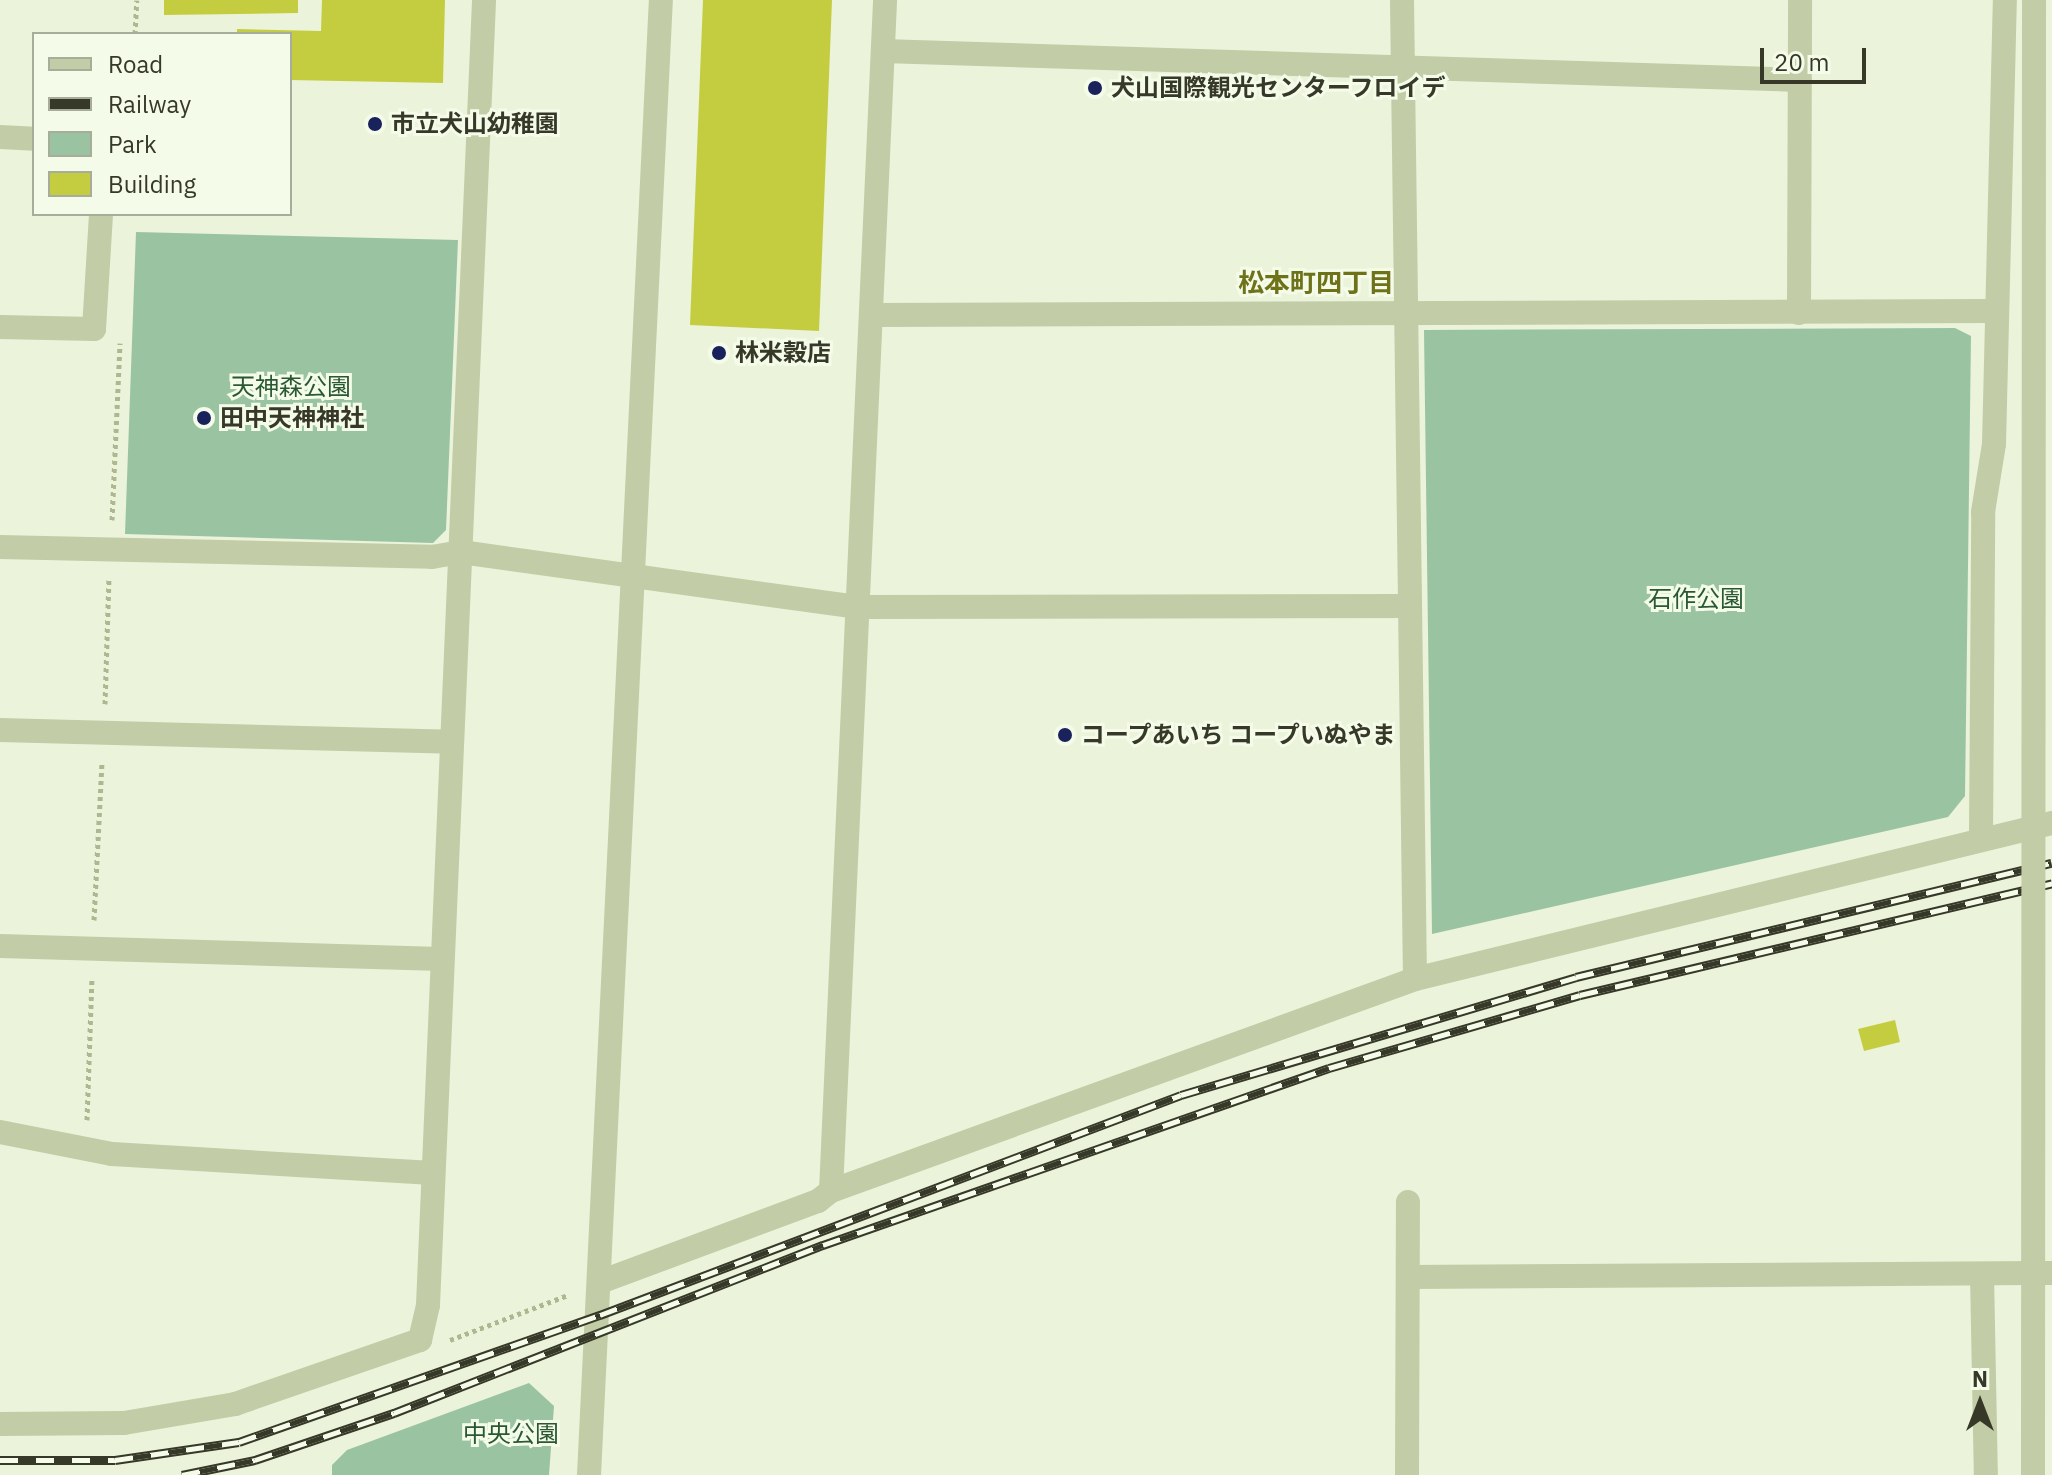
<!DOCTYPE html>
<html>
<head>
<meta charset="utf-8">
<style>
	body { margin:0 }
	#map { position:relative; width:2052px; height:1475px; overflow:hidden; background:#ebf3db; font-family:"IBM Plex Sans","Noto Sans JP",sans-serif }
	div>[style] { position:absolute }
	.green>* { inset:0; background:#9ac4a1 }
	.building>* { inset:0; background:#c4cd40 }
	.path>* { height:5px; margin-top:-2.5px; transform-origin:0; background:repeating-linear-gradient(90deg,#aeb890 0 4px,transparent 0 8px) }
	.minor>* { height:24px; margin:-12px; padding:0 12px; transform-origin:12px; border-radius:12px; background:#c2cca6 }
	.rail>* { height:9px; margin-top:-4.5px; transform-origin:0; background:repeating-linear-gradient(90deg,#f4fbe8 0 18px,#363828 0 36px); box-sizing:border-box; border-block:2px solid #363828 }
	.minor-bridge>* { height:24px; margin:-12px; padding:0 12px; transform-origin:12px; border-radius:12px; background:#c2cca6 }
	.dots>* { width:22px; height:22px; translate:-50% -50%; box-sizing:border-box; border:4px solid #f4fbe8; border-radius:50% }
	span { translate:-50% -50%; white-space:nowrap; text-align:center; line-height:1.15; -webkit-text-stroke:6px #f4fbe8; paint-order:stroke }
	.poi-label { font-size:24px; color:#363828; font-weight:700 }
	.left { translate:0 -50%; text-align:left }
	.park-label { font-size:24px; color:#2a5833 }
	.neighbourhood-label { font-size:26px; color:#6e731a; font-weight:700 }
	.legend { position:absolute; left:32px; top:32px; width:260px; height:184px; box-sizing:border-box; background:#f4fbe8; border:2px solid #a8ad9b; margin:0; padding:10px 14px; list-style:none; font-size:24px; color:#363828 }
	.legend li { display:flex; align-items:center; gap:16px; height:40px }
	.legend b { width:40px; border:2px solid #a8ad9b }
	.north { position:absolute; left:1940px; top:1363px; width:80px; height:80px; -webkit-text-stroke:6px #f4fbe8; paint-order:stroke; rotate:0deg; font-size:22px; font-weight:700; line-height:32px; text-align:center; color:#363828 }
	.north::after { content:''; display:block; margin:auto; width:28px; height:36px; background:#363828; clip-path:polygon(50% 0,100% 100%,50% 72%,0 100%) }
	.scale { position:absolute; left:1760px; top:48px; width:106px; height:36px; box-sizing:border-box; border:4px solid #363828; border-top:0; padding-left:10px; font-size:24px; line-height:28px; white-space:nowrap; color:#363828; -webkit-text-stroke:6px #f4fbe8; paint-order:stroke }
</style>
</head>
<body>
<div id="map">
	<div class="green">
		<div style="clip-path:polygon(136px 232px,458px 240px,446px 530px,433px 543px,125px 534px)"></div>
		<div style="clip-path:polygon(1955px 328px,1971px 336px,1965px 796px,1948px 817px,1432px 934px,1424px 330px)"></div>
		<div style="clip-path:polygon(529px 1383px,554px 1406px,549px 1475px,332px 1475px,332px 1465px,347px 1450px)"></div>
	</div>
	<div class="building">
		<div style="clip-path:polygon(164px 0,298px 0,298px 13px,164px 15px)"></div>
		<div style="clip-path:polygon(322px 0,445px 0,443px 83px,290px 80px,290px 34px,237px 34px,237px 29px,321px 31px)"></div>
		<div style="clip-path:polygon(703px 0,832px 0,819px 331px,690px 325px)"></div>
		<div style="clip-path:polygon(1895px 1020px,1900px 1042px,1864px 1051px,1858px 1029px)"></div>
	</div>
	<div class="path">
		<div style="left:135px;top:34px;width:34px;rotate:-87deg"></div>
		<div style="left:112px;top:520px;width:177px;rotate:-87.4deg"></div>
		<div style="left:105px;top:704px;width:126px;rotate:-88.2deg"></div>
		<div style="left:94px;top:920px;width:158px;rotate:-87.1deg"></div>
		<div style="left:87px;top:1120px;width:142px;rotate:-88deg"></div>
		<div style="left:450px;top:1340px;width:126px;rotate:-20.9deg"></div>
	</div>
	<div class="minor">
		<div style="left:1402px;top:0;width:979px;rotate:89.24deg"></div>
		<div style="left:883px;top:51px;width:917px;rotate:1.81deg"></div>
		<div style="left:0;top:137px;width:34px;rotate:3deg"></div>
		<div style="left:1799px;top:313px;width:313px;rotate:-89.8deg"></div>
		<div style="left:872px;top:315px;width:1123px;rotate:-0.2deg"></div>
		<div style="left:0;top:327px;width:94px;rotate:1.2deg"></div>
		<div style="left:94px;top:329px;width:115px;rotate:-86.5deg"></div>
		<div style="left:0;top:547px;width:432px;rotate:1.3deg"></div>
		<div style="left:432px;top:557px;width:29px;rotate:-10deg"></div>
		<div style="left:461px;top:552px;width:398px;rotate:7.9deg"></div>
		<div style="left:855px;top:607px;width:555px;rotate:-0.1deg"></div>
		<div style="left:0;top:730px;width:452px;rotate:1.5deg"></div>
		<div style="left:1981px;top:837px;width:325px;rotate:-89.6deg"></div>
		<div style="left:1983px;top:512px;width:69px;rotate:-80.8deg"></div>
		<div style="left:1994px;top:444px;width:444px;rotate:-88.6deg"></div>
		<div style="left:0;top:946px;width:441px;rotate:1.7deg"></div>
		<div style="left:0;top:1132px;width:114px;rotate:11.1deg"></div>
		<div style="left:112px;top:1154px;width:321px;rotate:3.4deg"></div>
		<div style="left:831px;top:1191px;width:1192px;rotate:-87.4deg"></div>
		<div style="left:1982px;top:1274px;width:201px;rotate:88.9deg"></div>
		<div style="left:1408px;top:1277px;width:644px;rotate:-0.36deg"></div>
		<div style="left:600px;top:1282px;width:233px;rotate:-20.4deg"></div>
		<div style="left:818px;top:1201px;width:16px;rotate:-38deg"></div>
		<div style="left:831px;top:1191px;width:621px;rotate:-19.95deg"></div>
		<div style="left:1415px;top:979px;width:656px;rotate:-13.76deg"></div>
		<div style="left:0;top:1424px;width:124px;rotate:-0.5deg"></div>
		<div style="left:124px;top:1423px;width:113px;rotate:-9.7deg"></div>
		<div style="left:235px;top:1404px;width:196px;rotate:-19.1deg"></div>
		<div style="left:420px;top:1340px;width:36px;rotate:-77deg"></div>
		<div style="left:428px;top:1305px;width:1306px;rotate:-87.54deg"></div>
		<div style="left:589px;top:1475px;width:1477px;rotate:-87.21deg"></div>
		<div style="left:1407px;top:1475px;width:273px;rotate:-89.8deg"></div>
	</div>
	<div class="rail">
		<div style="left:0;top:1460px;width:115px"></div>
		<div style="left:115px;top:1460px;width:125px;rotate:-8.3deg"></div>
		<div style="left:239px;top:1442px;width:383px;rotate:-19.4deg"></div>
		<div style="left:600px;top:1315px;width:621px;rotate:-20.74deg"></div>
		<div style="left:1181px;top:1095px;width:412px;rotate:-16.6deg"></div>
		<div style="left:1576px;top:977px;width:489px;rotate:-13.5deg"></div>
		<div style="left:182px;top:1475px;width:75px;rotate:-11.6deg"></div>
		<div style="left:255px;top:1460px;width:147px;rotate:-18.7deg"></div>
		<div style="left:394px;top:1413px;width:461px;rotate:-21.4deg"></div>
		<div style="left:823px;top:1245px;width:536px;rotate:-19.28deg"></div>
		<div style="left:1329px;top:1068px;width:261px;rotate:-16.2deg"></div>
		<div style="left:1580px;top:995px;width:485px;rotate:-13.3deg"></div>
	</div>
	<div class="minor-bridge">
		<div style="left:2033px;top:1475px;width:1475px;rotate:-89.96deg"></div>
	</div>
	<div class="dots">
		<div style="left:1095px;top:88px;background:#1a225c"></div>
		<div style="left:375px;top:124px;background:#1a225c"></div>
		<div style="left:719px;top:353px;background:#1a225c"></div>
		<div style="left:204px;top:418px;background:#1a225c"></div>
		<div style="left:1065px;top:735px;background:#1a225c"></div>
	</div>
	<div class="poi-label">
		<span class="left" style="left:1111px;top:88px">犬山国際観光センターフロイデ</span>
		<span class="left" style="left:391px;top:124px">市立犬山幼稚園</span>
		<span class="left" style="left:735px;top:353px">林米穀店</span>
		<span class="left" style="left:220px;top:418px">田中天神神社</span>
		<span class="left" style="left:1081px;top:735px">コープあいち コープいぬやま</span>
	</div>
	<div class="park-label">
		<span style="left:291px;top:387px">天神森公園</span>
		<span style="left:1696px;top:599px">石作公園</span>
		<span style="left:511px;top:1434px">中央公園</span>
	</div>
	<div class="neighbourhood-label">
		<span style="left:1316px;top:283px">松本町四丁目</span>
	</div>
	<ul class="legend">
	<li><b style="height:10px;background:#c2cca6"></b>Road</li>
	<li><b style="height:10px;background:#363828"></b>Railway</li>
	<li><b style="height:22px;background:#9ac4a1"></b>Park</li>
	<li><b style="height:22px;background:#c4cd40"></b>Building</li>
	</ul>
	<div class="north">N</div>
	<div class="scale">20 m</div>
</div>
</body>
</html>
